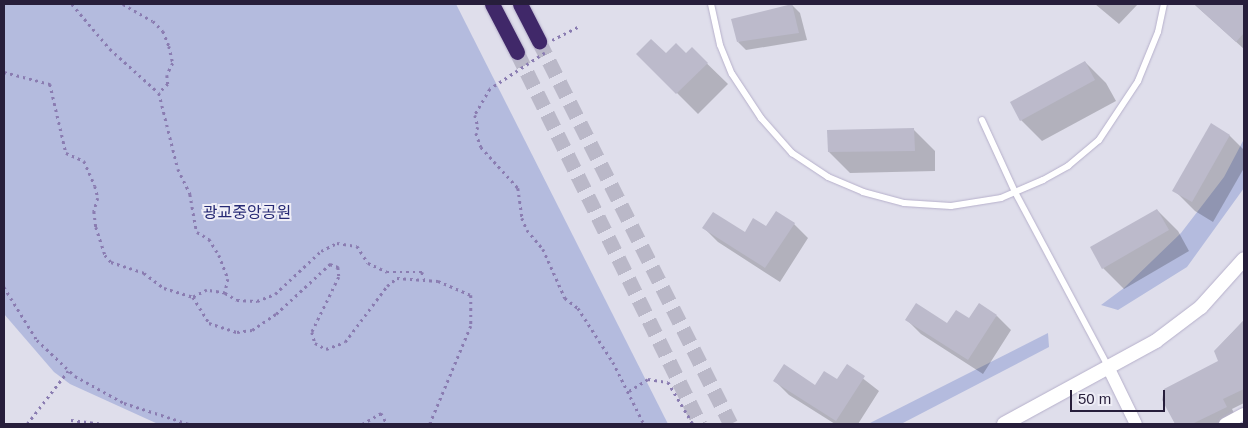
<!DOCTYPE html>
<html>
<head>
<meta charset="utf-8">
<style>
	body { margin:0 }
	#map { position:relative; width:1248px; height:428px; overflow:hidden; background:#dfdeeb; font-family:Arial,"Noto Sans KR",sans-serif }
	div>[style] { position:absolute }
	.green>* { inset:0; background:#b4bbde }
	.shadow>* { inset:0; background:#0003 }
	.building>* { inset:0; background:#bcbacb }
	.motorway-tunnel>* { height:15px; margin-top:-7.5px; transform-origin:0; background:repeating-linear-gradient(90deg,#bab8c8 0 15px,transparent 0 23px) }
	.path>* { height:2.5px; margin-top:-1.25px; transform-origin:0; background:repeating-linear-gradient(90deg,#8a7cb1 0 2.5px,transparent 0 6.5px) }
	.roads { filter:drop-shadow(0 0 1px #b6b0cb) drop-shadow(0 0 1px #b6b0cb) }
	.service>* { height:6px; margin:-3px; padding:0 3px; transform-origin:3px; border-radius:3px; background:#fff }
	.minor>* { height:12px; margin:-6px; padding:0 6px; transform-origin:6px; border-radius:6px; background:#fff }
	.secondary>* { height:14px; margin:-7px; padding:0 7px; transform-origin:7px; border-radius:7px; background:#fff }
	.motorway>* { height:15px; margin:-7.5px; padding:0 7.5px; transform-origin:7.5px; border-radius:7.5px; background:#402869 }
	span { translate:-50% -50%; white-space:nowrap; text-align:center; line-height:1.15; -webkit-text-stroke:4px #efeef7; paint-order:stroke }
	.park-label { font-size:16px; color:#262974 }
	.frame { position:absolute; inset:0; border:5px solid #271e3b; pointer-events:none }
	.scale { position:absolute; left:1070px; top:390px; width:95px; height:22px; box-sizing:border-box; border:2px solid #271e3b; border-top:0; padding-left:6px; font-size:15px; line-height:18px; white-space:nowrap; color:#271e3b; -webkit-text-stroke:4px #efeef7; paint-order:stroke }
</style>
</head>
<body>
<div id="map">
	<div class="green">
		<div style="clip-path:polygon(4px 4px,456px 4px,668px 424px,158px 424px,70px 384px,54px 372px,4px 314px)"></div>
		<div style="clip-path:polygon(1244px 139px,1244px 188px,1187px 267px,1118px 310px,1101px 305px,1124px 288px,1181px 233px,1224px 177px)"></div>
		<div style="clip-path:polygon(1048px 333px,1049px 347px,901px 424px,868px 424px)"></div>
	</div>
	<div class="shadow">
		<div style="clip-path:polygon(1095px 4px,1138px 4px,1119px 24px)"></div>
		<div style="clip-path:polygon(1194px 4px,1244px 4px,1244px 49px)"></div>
		<div style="clip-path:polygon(792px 5px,800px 13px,807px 40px,746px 50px,738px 42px)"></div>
		<div style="clip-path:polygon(692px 49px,728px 84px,698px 114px,638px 54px,686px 55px)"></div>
		<div style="clip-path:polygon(1085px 62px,1106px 83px,1116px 101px,1042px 141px,1021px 120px)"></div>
		<div style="clip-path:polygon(1211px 125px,1230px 136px,1244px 150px,1244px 168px,1213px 222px,1195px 211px,1174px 190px)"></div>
		<div style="clip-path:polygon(914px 130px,935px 151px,935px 171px,850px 173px,829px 152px)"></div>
		<div style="clip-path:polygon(1157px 210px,1178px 231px,1189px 251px,1124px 289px,1103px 268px)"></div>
		<div style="clip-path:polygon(794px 224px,808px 238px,780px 282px,718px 242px,704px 228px,745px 233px)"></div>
		<div style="clip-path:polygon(997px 316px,1011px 330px,983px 374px,921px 334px,907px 320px,947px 325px)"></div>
		<div style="clip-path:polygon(1244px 320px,1244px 403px,1232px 409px,1236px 417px,1221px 424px,1177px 424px,1163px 400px,1220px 361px,1215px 351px)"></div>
		<div style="clip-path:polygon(847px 366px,879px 391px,858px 424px,835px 424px,789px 395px,775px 381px,816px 386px,837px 381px)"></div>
	</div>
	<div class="building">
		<div style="clip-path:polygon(792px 4px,799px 33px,737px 42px,731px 19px)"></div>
		<div style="clip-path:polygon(1194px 4px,1244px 4px,1244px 33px,1236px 42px)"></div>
		<div style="clip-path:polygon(651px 39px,666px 53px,676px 43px,686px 53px,692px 47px,708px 63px,676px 94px,636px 54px)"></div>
		<div style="clip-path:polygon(1085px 61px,1095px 80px,1020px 121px,1010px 102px)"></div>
		<div style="clip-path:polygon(1211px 123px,1230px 135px,1192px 202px,1172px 191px)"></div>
		<div style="clip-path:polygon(914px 128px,915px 151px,828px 152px,827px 130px)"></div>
		<div style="clip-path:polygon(1157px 209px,1169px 230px,1102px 269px,1090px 247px)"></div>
		<div style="clip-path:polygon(776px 211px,795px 223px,765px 268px,702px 228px,713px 212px,745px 232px,753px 218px,766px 226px)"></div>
		<div style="clip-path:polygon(916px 303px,947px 323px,956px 310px,969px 318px,979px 303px,997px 315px,968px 360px,905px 320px)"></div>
		<div style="clip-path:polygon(1244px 320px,1244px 389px,1223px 399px,1227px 407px,1192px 424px,1175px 424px,1162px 400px,1164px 389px,1218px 361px,1214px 351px)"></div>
		<div style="clip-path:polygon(784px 364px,815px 385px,824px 371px,837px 379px,847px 364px,865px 376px,836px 421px,773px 381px)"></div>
	</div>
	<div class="motorway-tunnel">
		<div style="left:539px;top:41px;width:428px;rotate:63.4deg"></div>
		<div style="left:517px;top:52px;width:415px;rotate:63.8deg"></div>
	</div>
	<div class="path">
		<div style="left:72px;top:4px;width:59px;rotate:49.8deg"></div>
		<div style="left:110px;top:49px;width:66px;rotate:41.9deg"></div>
		<div style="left:159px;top:93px;width:78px;rotate:76deg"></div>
		<div style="left:178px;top:169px;width:28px;rotate:64deg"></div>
		<div style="left:190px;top:194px;width:39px;rotate:80deg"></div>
		<div style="left:197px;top:232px;width:14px;rotate:30deg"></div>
		<div style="left:209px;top:239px;width:19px;rotate:58deg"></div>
		<div style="left:219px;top:255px;width:26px;rotate:69deg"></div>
		<div style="left:228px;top:279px;width:14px;rotate:102deg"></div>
		<div style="left:225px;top:293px;width:18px;rotate:-171deg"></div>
		<div style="left:207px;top:290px;width:16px;rotate:153deg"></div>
		<div style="left:123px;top:4px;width:34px;rotate:30deg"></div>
		<div style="left:153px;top:21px;width:14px;rotate:45deg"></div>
		<div style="left:163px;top:31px;width:16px;rotate:68deg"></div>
		<div style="left:169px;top:46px;width:17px;rotate:77deg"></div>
		<div style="left:173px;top:63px;width:13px;rotate:117deg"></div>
		<div style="left:167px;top:75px;width:9px;rotate:84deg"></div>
		<div style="left:168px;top:84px;width:13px;rotate:135deg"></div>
		<div style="left:552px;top:40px;width:29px;rotate:-27deg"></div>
		<div style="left:545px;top:53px;width:66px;rotate:146.8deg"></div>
		<div style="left:490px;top:89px;width:30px;rotate:120deg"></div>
		<div style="left:475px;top:115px;width:12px;rotate:76deg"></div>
		<div style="left:478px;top:127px;width:6px;rotate:108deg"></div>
		<div style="left:476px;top:133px;width:15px;rotate:70deg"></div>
		<div style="left:481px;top:147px;width:55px;rotate:47.9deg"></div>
		<div style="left:518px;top:188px;width:30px;rotate:82deg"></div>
		<div style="left:522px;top:218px;width:13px;rotate:67deg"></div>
		<div style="left:527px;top:230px;width:25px;rotate:50deg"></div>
		<div style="left:543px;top:249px;width:54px;rotate:65.8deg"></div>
		<div style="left:565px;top:298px;width:16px;rotate:38deg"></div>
		<div style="left:578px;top:308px;width:64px;rotate:57.1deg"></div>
		<div style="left:613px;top:362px;width:69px;rotate:63.4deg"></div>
		<div style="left:4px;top:72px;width:48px;rotate:14.6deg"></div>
		<div style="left:50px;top:84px;width:71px;rotate:76.9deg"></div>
		<div style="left:66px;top:153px;width:20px;rotate:24deg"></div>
		<div style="left:84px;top:161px;width:27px;rotate:66deg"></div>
		<div style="left:95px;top:186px;width:12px;rotate:76deg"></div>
		<div style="left:98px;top:198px;width:14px;rotate:107deg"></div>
		<div style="left:94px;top:211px;width:16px;rotate:83deg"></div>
		<div style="left:96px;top:227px;width:29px;rotate:72deg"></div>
		<div style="left:105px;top:255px;width:9px;rotate:49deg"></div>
		<div style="left:111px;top:262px;width:35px;rotate:18deg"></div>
		<div style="left:144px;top:273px;width:25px;rotate:37deg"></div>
		<div style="left:164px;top:288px;width:30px;rotate:17deg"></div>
		<div style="left:193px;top:297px;width:31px;rotate:58deg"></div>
		<div style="left:209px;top:323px;width:29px;rotate:18deg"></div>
		<div style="left:237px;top:332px;width:15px;rotate:-8deg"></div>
		<div style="left:252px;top:330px;width:29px;rotate:-34deg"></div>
		<div style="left:276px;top:314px;width:74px;rotate:-42.8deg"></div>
		<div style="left:330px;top:264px;width:9px;rotate:21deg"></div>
		<div style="left:338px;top:267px;width:10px;rotate:84deg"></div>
		<div style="left:339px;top:277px;width:61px;rotate:116.1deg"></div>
		<div style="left:312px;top:332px;width:11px;rotate:75deg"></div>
		<div style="left:315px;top:343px;width:13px;rotate:29deg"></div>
		<div style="left:326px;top:349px;width:20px;rotate:-20deg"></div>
		<div style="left:345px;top:342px;width:70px;rotate:-53.1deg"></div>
		<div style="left:387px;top:286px;width:13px;rotate:-39deg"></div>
		<div style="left:397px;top:278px;width:41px;rotate:4.2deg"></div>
		<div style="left:438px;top:281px;width:36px;rotate:23deg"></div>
		<div style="left:471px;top:295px;width:31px;rotate:90deg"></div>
		<div style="left:471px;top:326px;width:106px;rotate:112.7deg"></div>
		<div style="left:4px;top:287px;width:62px;rotate:58.1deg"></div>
		<div style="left:37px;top:340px;width:52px;rotate:43.5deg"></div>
		<div style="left:75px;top:376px;width:56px;rotate:28.9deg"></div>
		<div style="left:124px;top:403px;width:68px;rotate:17.9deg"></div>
		<div style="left:225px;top:293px;width:14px;rotate:30deg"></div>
		<div style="left:237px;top:300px;width:20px;rotate:3deg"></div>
		<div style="left:257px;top:301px;width:19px;rotate:-21deg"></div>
		<div style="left:275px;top:294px;width:63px;rotate:-43.1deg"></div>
		<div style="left:321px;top:251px;width:18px;rotate:-27deg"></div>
		<div style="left:337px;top:243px;width:20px;rotate:9deg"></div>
		<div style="left:357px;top:246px;width:20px;rotate:57deg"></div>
		<div style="left:368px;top:263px;width:21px;rotate:25deg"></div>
		<div style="left:387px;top:272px;width:35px"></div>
		<div style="left:422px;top:272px;width:7px;rotate:74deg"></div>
		<div style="left:629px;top:391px;width:22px;rotate:-32deg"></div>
		<div style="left:648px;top:379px;width:20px;rotate:9deg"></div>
		<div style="left:668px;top:382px;width:49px;rotate:59.2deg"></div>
		<div style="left:71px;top:420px;width:33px;rotate:7deg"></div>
		<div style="left:27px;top:424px;width:67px;rotate:-52.3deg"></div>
		<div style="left:362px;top:424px;width:22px;rotate:-30deg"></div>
		<div style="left:381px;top:413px;width:13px;rotate:61deg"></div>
	</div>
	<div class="roads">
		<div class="service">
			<div style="left:711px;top:4px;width:42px;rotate:77.6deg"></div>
			<div style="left:720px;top:45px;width:31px;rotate:68deg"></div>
			<div style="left:732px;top:74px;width:53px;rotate:56.6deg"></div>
			<div style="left:761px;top:118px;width:47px;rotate:48.5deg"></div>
			<div style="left:792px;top:153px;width:43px;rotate:33.7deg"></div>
			<div style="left:828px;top:177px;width:38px;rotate:23deg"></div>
			<div style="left:863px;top:192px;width:42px;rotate:15deg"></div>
			<div style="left:904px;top:203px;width:47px;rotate:3.7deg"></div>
			<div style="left:951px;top:206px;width:51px;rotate:-9.1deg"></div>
			<div style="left:1001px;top:198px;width:46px;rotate:-23.2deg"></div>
			<div style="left:1043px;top:180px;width:29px;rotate:-29deg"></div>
			<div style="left:1068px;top:166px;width:40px;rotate:-40deg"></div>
			<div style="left:1099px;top:140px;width:71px;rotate:-56.5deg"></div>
			<div style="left:1138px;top:81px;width:53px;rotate:-67.8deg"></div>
			<div style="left:1158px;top:32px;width:29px;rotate:-78deg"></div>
			<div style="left:982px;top:120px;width:79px;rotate:65.4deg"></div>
			<div style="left:1015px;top:192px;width:200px;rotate:61.9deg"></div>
		</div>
		<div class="minor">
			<div style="left:1109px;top:369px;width:61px;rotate:63.9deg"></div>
			<div style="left:1225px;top:424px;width:21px;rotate:-28deg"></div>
		</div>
		<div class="secondary">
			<div style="left:1004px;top:424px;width:173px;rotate:-28.6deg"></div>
			<div style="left:1156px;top:341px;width:56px;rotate:-37.1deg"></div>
			<div style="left:1201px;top:307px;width:64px;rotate:-48.1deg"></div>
		</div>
		<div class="motorway">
			<div style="left:492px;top:4px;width:54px;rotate:62.5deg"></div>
			<div style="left:520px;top:4px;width:42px;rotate:62.8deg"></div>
		</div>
	</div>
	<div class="park-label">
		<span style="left:247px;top:213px">광교중앙공원</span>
	</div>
	<div class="frame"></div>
	<div class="scale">50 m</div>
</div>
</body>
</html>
